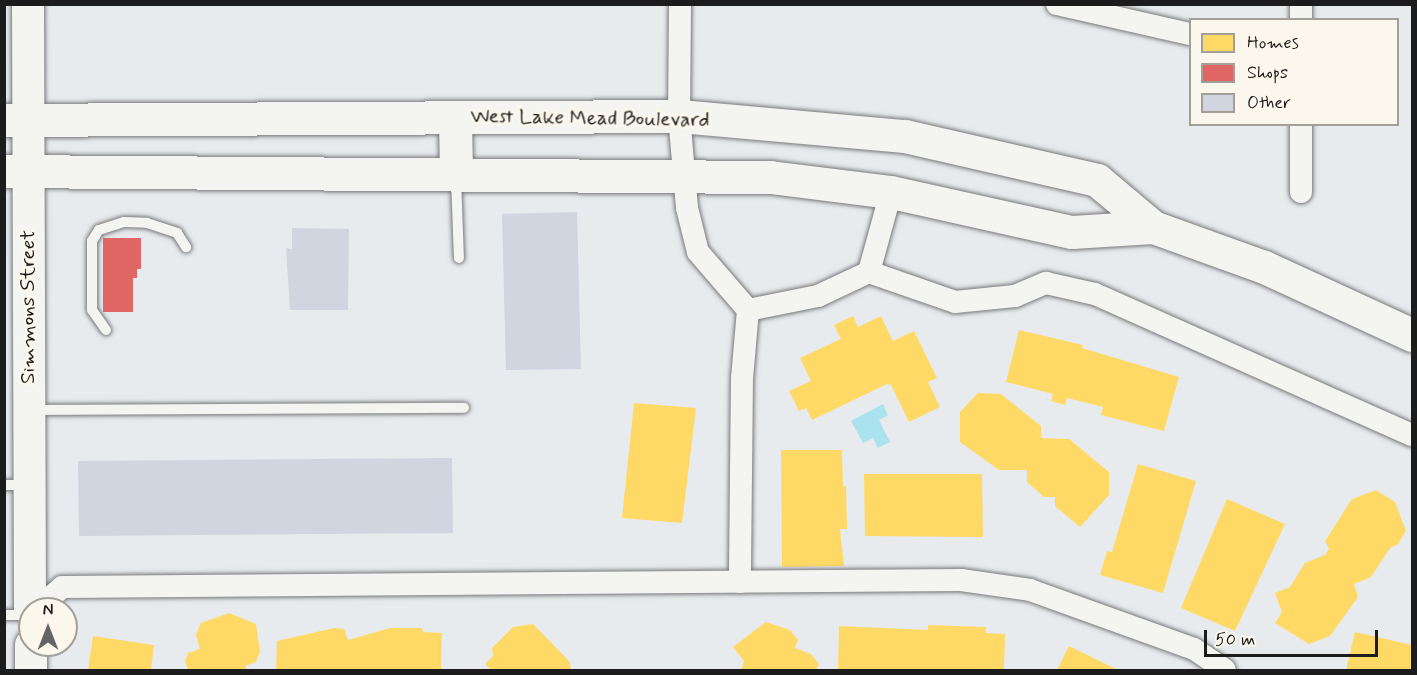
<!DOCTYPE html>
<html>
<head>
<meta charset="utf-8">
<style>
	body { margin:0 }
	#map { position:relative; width:1417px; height:675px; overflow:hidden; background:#e8ebee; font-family:Mynerve,sans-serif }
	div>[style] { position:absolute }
	.water>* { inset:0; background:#aae3ed }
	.homes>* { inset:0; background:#ffd966 }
	.shops>* { inset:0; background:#e06666 }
	.building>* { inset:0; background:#d0d5df }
	.roads { filter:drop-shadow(0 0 2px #78797a) drop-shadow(0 0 2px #78797a) }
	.service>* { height:10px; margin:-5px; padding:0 5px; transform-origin:5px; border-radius:5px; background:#f4f4f1 }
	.minor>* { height:22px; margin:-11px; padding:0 11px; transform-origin:11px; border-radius:11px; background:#f4f4f1 }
	.secondary>* { height:32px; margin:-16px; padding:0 16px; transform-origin:16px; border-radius:16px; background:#f4f4f1 }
	.primary>* { height:33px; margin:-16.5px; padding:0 16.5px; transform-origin:16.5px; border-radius:16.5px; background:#f4f4f1 }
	span { translate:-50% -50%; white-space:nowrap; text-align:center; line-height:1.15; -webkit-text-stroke:6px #fbf7ec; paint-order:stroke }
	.street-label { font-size:21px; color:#1c1c1c }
	.frame { position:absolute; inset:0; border:6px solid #1c1c1c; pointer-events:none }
	.legend { position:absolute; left:1189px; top:18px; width:210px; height:108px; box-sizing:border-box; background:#fbf7ec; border:2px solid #a29f99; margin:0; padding:8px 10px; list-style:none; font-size:18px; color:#1c1c1c }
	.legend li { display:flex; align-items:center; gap:12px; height:30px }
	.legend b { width:30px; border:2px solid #a29f99 }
	.north { position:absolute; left:18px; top:597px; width:60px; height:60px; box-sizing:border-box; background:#fbf7ec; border:2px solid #a29f99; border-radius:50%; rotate:0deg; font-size:16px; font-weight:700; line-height:24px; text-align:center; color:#1c1c1c }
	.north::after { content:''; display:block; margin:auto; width:21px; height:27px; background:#636466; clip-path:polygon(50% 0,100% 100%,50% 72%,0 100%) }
	.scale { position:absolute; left:1204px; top:630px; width:174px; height:27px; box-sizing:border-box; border:3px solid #1c1c1c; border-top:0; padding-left:8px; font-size:18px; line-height:21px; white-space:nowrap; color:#1c1c1c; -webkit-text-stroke:4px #fbf7ec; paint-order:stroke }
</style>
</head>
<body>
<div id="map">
	<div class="water">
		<div style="clip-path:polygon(883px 404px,888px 415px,879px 420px,890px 442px,878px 448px,873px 438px,863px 443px,851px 421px)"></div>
	</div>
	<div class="homes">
		<div style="clip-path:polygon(853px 316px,858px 327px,881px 316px,893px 341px,914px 331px,937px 378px,928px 382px,940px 407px,909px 422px,891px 385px,887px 384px,812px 420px,806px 408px,799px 411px,789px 391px,811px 381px,800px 358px,841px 339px,834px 325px)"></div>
		<div style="clip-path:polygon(1019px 330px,1083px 345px,1082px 348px,1179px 377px,1164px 431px,1101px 415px,1103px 407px,1067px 398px,1065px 405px,1051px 401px,1053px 394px,1006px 382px)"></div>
		<div style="clip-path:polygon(978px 393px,1001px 394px,1041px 426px,1041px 438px,1069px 439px,1109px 472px,1109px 495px,1080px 527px,1055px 506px,1055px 497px,1044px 497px,1027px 482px,1027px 470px,999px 470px,960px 442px,960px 412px)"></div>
		<div style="clip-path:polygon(634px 403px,696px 408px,682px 523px,622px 518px)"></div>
		<div style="clip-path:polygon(781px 450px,842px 450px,843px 486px,846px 486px,847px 529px,840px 529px,844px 566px,782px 567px)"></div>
		<div style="clip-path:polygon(1138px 464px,1196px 481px,1163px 593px,1100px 575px,1107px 551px,1112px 552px)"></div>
		<div style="clip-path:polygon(864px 474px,982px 474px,983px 537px,865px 536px)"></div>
		<div style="clip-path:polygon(1376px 490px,1395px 502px,1406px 531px,1398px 544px,1390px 548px,1371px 577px,1354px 584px,1358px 597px,1330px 636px,1309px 644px,1275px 623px,1282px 612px,1275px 593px,1290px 587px,1305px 563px,1325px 555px,1329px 549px,1325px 541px,1352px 499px)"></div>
		<div style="clip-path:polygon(1227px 499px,1285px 524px,1235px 631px,1181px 608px)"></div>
		<div style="clip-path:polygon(229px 613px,256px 624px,260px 652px,256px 662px,245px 666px,247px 670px,188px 670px,185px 661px,188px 653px,200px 649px,196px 635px,201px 623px)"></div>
		<div style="clip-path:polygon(766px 622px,790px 630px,798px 640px,795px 648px,811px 654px,819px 664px,816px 670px,741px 670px,744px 661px,733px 647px)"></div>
		<div style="clip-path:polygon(533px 624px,570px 662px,571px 670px,491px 670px,485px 664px,493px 656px,492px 648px,513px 627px)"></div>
		<div style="clip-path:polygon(928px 625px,986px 627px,986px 633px,1005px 634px,1004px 670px,838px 670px,839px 626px,928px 630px)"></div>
		<div style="clip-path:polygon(334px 628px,344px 629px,348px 640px,390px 628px,422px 628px,423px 632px,442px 633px,441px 670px,276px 670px,277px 641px)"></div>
		<div style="clip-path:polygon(1355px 632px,1412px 645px,1412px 670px,1346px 670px)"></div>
		<div style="clip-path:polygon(93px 636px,154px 645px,151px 670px,88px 670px)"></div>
		<div style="clip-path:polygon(1069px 646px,1118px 670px,1057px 670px)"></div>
	</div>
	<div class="shops">
		<div style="clip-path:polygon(103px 238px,141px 238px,141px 269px,137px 269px,137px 278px,133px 278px,133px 312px,103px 312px)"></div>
	</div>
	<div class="building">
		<div style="clip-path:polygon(577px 212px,581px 369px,506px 370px,502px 214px)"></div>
		<div style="clip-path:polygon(292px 228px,349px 229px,348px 310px,290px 310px,286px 248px,292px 249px)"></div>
		<div style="clip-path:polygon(452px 458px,453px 533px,79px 536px,78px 461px)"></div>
	</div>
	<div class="roads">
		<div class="service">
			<div style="left:456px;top:178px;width:80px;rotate:87.9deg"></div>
			<div style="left:106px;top:330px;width:24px;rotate:-125deg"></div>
			<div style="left:92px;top:310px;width:69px;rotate:-90deg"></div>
			<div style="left:92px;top:241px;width:13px;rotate:-58deg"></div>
			<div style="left:99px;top:230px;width:26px;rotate:-18deg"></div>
			<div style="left:124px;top:222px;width:23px;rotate:2deg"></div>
			<div style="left:147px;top:223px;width:32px;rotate:18deg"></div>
			<div style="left:177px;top:233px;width:17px;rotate:57deg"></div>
			<div style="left:32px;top:410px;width:432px;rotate:-0.3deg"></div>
			<div style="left:4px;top:485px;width:24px"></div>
			<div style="left:4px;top:615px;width:24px"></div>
		</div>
		<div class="minor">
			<div style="left:680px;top:4px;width:112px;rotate:90.5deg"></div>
			<div style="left:679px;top:116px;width:92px;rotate:85deg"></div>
			<div style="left:687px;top:208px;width:45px;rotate:76deg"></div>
			<div style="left:698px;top:252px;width:77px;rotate:49.2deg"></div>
			<div style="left:748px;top:310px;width:68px;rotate:95deg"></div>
			<div style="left:742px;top:378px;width:204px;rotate:90.6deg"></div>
			<div style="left:1057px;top:4px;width:136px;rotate:12.7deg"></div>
			<div style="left:1301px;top:20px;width:16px;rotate:-90deg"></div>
			<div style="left:1301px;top:124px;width:68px;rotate:90deg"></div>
			<div style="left:891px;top:192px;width:83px;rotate:105.4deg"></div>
			<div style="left:869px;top:272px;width:91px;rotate:19.2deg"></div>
			<div style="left:955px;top:302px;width:60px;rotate:-5.7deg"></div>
			<div style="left:1015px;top:296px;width:34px;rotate:-23deg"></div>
			<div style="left:1046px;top:283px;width:50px;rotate:12.7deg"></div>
			<div style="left:1095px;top:294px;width:347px;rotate:24deg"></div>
			<div style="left:748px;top:310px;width:71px;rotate:-11.3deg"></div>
			<div style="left:818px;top:296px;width:56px;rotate:-25.2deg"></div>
			<div style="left:37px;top:609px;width:33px;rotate:-41deg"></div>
			<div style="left:62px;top:587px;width:899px;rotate:-0.45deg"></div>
			<div style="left:961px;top:580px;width:70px;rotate:8.2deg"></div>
			<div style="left:1030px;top:590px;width:174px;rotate:19.8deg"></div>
			<div style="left:1194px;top:649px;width:37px;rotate:34deg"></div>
		</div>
		<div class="secondary">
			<div style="left:28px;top:4px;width:605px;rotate:89.81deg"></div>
			<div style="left:31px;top:645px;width:25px;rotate:90deg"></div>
		</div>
		<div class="primary">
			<div style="left:455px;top:117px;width:56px;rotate:89deg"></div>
			<div style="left:4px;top:120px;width:675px;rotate:-0.34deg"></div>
			<div style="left:679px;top:116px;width:227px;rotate:5.1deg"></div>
			<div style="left:905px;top:136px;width:197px;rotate:12.9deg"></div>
			<div style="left:1097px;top:180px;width:73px;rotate:40deg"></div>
			<div style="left:1153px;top:227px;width:118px;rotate:19.8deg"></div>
			<div style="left:1264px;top:267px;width:163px;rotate:24.7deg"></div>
			<div style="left:4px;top:171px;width:766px;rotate:0.45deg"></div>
			<div style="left:770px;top:177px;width:122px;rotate:7.1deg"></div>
			<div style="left:891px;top:192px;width:185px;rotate:12.5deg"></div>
			<div style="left:1072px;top:232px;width:81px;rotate:-3.5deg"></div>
		</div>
	</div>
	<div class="street-label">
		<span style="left:590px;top:118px;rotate:1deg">West Lake Mead Boulevard</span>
		<span style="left:28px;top:307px;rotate:-90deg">Simmons Street</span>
	</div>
	<div class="frame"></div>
	<ul class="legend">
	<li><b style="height:16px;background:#ffd966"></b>Homes</li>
	<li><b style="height:16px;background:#e06666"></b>Shops</li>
	<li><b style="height:16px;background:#d0d5df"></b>Other</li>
	</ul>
	<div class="north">N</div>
	<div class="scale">50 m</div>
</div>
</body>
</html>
